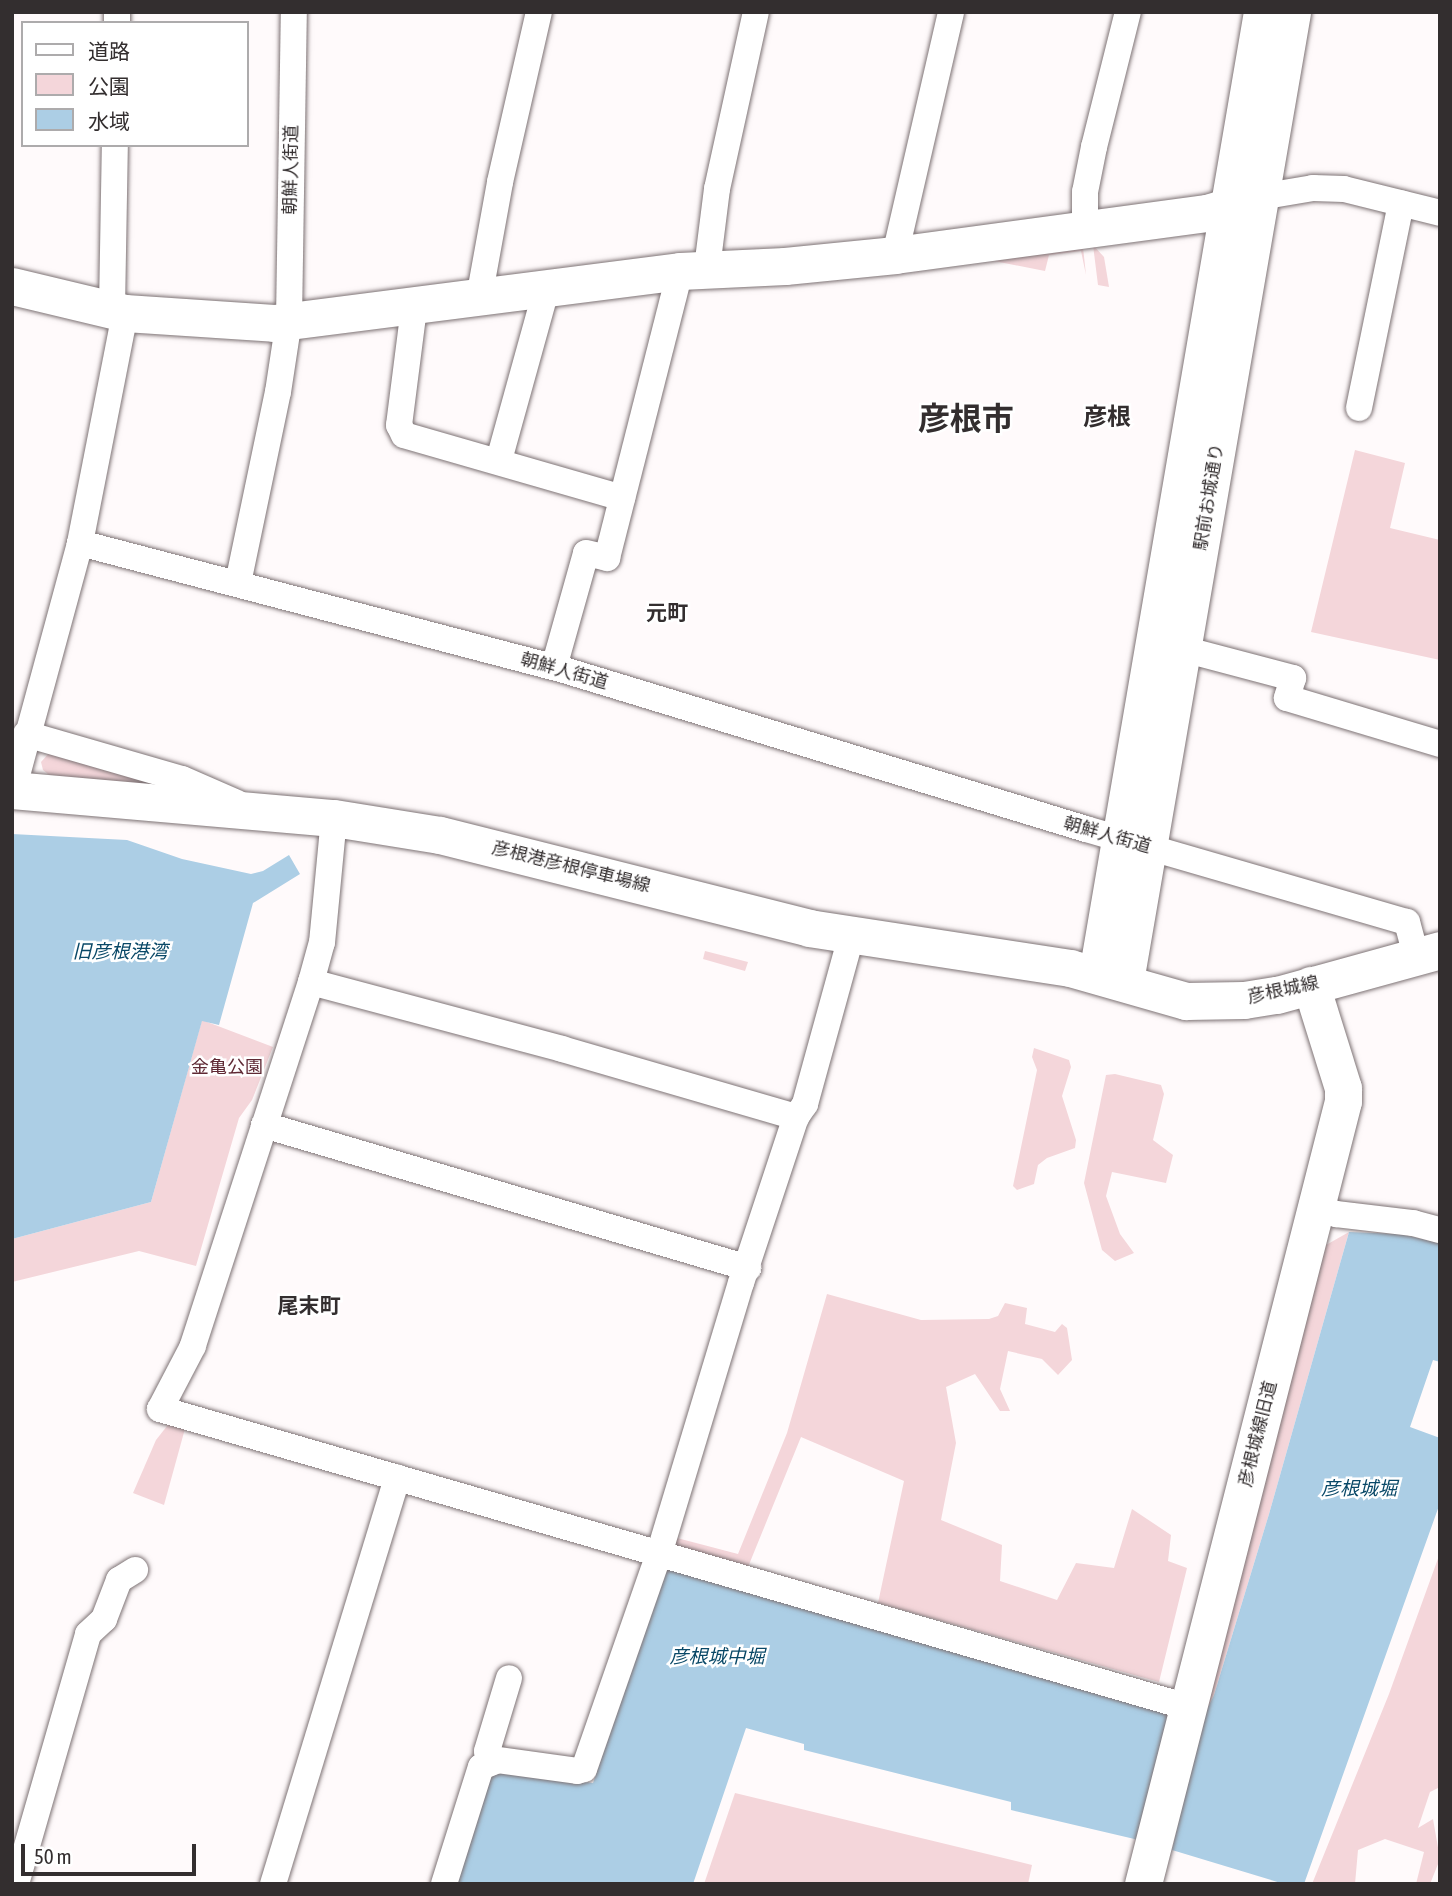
<!DOCTYPE html>
<html>
<head>
<meta charset="utf-8">
<style>
	body { margin:0 }
	#map { position:relative; width:1452px; height:1896px; overflow:hidden; background:#fffafb; font-family:"Asap Condensed","Noto Sans JP",sans-serif }
	div>[style] { position:absolute }
	.green>* { inset:0; background:#f4d6da }
	.water>* { inset:0; background:#accee5 }
	.roads { filter:drop-shadow(0 0 2px #7e7375) drop-shadow(0 0 2px #7e7375) }
	.street>* { height:26px; margin:-13px; padding:0 13px; transform-origin:13px; border-radius:13px; background:#fff }
	.secondary>* { height:37px; margin:-18.5px; padding:0 18.5px; transform-origin:18.5px; border-radius:18.5px; background:#fff }
	span { translate:-50% -50%; white-space:nowrap; text-align:center; line-height:1.15; -webkit-text-stroke:5px #fff; paint-order:stroke }
	.street-label { font-size:18px; color:#332e2f }
	.park-label { font-size:18px; color:#5f2934 }
	.water-label { font-size:19px; color:#094867; font-style:italic }
	.quarter-label { font-size:21px; color:#332e2f; font-weight:700 }
	.district-label { font-size:24px; color:#332e2f; font-weight:700 }
	.town-label { font-size:32px; color:#332e2f; font-weight:700 }
	.frame { position:absolute; inset:0; border:14px solid #332e2f; pointer-events:none }
	.legend { position:absolute; left:21px; top:21px; width:228px; height:126px; box-sizing:border-box; background:#fff; border:2px solid #adabac; margin:0; padding:9px 12px; list-style:none; font-size:21px; color:#332e2f }
	.legend li { display:flex; align-items:center; gap:14px; height:35px }
	.legend b { width:35px; border:2px solid #adabac }
	.scale { position:absolute; left:21px; top:1844px; width:175px; height:32px; box-sizing:border-box; border:4px solid #332e2f; border-top:0; padding-left:9px; font-size:21px; line-height:24px; white-space:nowrap; color:#332e2f; -webkit-text-stroke:5px #fff; paint-order:stroke }
</style>
</head>
<body>
<div id="map">
	<div class="green">
		<div style="clip-path:polygon(1093px 245px,1104px 257px,1109px 287px,1098px 285px)"></div>
		<div style="clip-path:polygon(1083px 247px,1086px 275px,1081px 251px,1049px 255px,1045px 271px,989px 260px)"></div>
		<div style="clip-path:polygon(1355px 450px,1405px 463px,1390px 528px,1440px 540px,1440px 660px,1311px 632px)"></div>
		<div style="clip-path:polygon(50px 752px,147px 779px,147px 784px,53px 778px,43px 770px,41px 762px)"></div>
		<div style="clip-path:polygon(705px 951px,748px 962px,745px 971px,703px 959px)"></div>
		<div style="clip-path:polygon(202px 1020px,273px 1047px,252px 1100px,239px 1118px,196px 1266px,139px 1251px,12px 1282px,12px 1239px,151px 1202px)"></div>
		<div style="clip-path:polygon(1034px 1048px,1069px 1060px,1071px 1067px,1062px 1096px,1076px 1140px,1075px 1148px,1047px 1158px,1038px 1165px,1034px 1184px,1017px 1190px,1013px 1186px,1037px 1070px,1032px 1057px)"></div>
		<div style="clip-path:polygon(1115px 1074px,1161px 1085px,1164px 1094px,1153px 1140px,1173px 1155px,1166px 1183px,1112px 1172px,1106px 1196px,1120px 1234px,1134px 1253px,1115px 1261px,1102px 1250px,1084px 1183px,1106px 1075px)"></div>
		<div style="clip-path:polygon(1349px 1232px,1269px 1514px,1214px 1695px,1202px 1719px,1326px 1245px)"></div>
		<div style="clip-path:polygon(827px 1294px,921px 1320px,989px 1319px,998px 1316px,1005px 1303px,1027px 1308px,1025px 1324px,1055px 1332px,1062px 1324px,1067px 1328px,1072px 1360px,1058px 1375px,1042px 1359px,1008px 1351px,1000px 1389px,1010px 1411px,1000px 1411px,975px 1374px,946px 1387px,956px 1443px,941px 1520px,1002px 1545px,1000px 1581px,1057px 1600px,1076px 1563px,1114px 1568px,1132px 1509px,1171px 1535px,1168px 1561px,1187px 1568px,1159px 1682px,878px 1603px,904px 1481px,801px 1437px,748px 1567px,673px 1546px,677px 1538px,738px 1554px,787px 1433px)"></div>
		<div style="clip-path:polygon(171px 1421px,186px 1425px,164px 1505px,133px 1493px,156px 1440px)"></div>
		<div style="clip-path:polygon(1440px 1553px,1440px 1787px,1430px 1792px,1418px 1828px,1433px 1819px,1440px 1859px,1430px 1884px,1416px 1884px,1424px 1852px,1385px 1839px,1358px 1850px,1355px 1884px,1312px 1884px,1389px 1694px)"></div>
		<div style="clip-path:polygon(735px 1793px,1032px 1865px,1028px 1884px,704px 1884px)"></div>
	</div>
	<div class="water">
		<div style="clip-path:polygon(12px 834px,127px 840px,182px 859px,251px 874px,263px 871px,289px 855px,300px 874px,253px 903px,219px 1025px,202px 1021px,151px 1202px,12px 1239px)"></div>
		<div style="clip-path:polygon(1349px 1232px,1400px 1234px,1440px 1243px,1440px 1362px,1433px 1360px,1410px 1427px,1440px 1438px,1440px 1503px,1304px 1884px,1284px 1884px,1172px 1850px,1202px 1719px,1214px 1695px,1269px 1514px)"></div>
		<div style="clip-path:polygon(666px 1569px,1175px 1708px,1143px 1841px,1011px 1810px,1011px 1802px,804px 1750px,804px 1744px,746px 1728px,693px 1884px,452px 1884px,491px 1777px,505px 1770px,593px 1783px)"></div>
	</div>
	<div class="roads">
		<div class="street">
			<div style="left:117px;top:23px;width:11px;rotate:-90deg"></div>
			<div style="left:1260px;top:197px;width:54px;rotate:-9.6deg"></div>
			<div style="left:1313px;top:188px;width:31px;rotate:2deg"></div>
			<div style="left:1344px;top:189px;width:99px;rotate:14deg"></div>
			<div style="left:1085px;top:227px;width:35px;rotate:-90deg"></div>
			<div style="left:1085px;top:192px;width:46px;rotate:-78.7deg"></div>
			<div style="left:1094px;top:147px;width:139px;rotate:-75.9deg"></div>
			<div style="left:895px;top:255px;width:249px;rotate:-77deg"></div>
			<div style="left:707px;top:268px;width:80px;rotate:-82.8deg"></div>
			<div style="left:717px;top:189px;width:181px;rotate:-77.6deg"></div>
			<div style="left:479px;top:298px;width:118px;rotate:-79.7deg"></div>
			<div style="left:500px;top:182px;width:174px;rotate:-77.1deg"></div>
			<div style="left:414px;top:308px;width:118px;rotate:97.3deg"></div>
			<div style="left:399px;top:425px;width:11px;rotate:63deg"></div>
			<div style="left:404px;top:435px;width:227px;rotate:16.1deg"></div>
			<div style="left:112px;top:309px;width:164px;rotate:-89deg"></div>
			<div style="left:1359px;top:408px;width:209px;rotate:-78.4deg"></div>
			<div style="left:499px;top:460px;width:175px;rotate:-74.5deg"></div>
			<div style="left:80px;top:543px;width:490px;rotate:14.7deg"></div>
			<div style="left:554px;top:667px;width:556px;rotate:16.94deg"></div>
			<div style="left:1086px;top:829px;width:334px;rotate:16.2deg"></div>
			<div style="left:1407px;top:922px;width:34px;rotate:75deg"></div>
			<div style="left:238px;top:583px;width:195px;rotate:-78.2deg"></div>
			<div style="left:278px;top:392px;width:73px;rotate:-81.3deg"></div>
			<div style="left:289px;top:320px;width:308px;rotate:-89.1deg"></div>
			<div style="left:1183px;top:649px;width:114px;rotate:14.8deg"></div>
			<div style="left:1293px;top:678px;width:21px;rotate:107deg"></div>
			<div style="left:1287px;top:698px;width:160px;rotate:16.7deg"></div>
			<div style="left:554px;top:667px;width:118px;rotate:-74.3deg"></div>
			<div style="left:586px;top:553px;width:22px;rotate:13deg"></div>
			<div style="left:607px;top:558px;width:296px;rotate:-75.7deg"></div>
			<div style="left:26px;top:734px;width:162px;rotate:16.1deg"></div>
			<div style="left:182px;top:779px;width:60px;rotate:23.6deg"></div>
			<div style="left:13px;top:790px;width:256px;rotate:-74.8deg"></div>
			<div style="left:80px;top:543px;width:234px;rotate:-78.9deg"></div>
			<div style="left:334px;top:818px;width:125px;rotate:95.5deg"></div>
			<div style="left:322px;top:942px;width:41px;rotate:105.4deg"></div>
			<div style="left:311px;top:982px;width:383px;rotate:108deg"></div>
			<div style="left:193px;top:1346px;width:71px;rotate:117.6deg"></div>
			<div style="left:160px;top:1409px;width:1070px;rotate:16.17deg"></div>
			<div style="left:311px;top:982px;width:260px;rotate:14.9deg"></div>
			<div style="left:562px;top:1049px;width:244px;rotate:16.2deg"></div>
			<div style="left:264px;top:1125px;width:505px;rotate:16.46deg"></div>
			<div style="left:1316px;top:1206px;width:22px;rotate:22deg"></div>
			<div style="left:1336px;top:1214px;width:78px;rotate:6.7deg"></div>
			<div style="left:1413px;top:1223px;width:28px;rotate:15deg"></div>
			<div style="left:490px;top:1763px;width:12px;rotate:-104deg"></div>
			<div style="left:487px;top:1751px;width:76px;rotate:-73.2deg"></div>
			<div style="left:16px;top:1884px;width:260px;rotate:-73.9deg"></div>
			<div style="left:88px;top:1634px;width:22px;rotate:-43deg"></div>
			<div style="left:104px;top:1619px;width:42px;rotate:-69deg"></div>
			<div style="left:119px;top:1580px;width:19px;rotate:-32deg"></div>
			<div style="left:273px;top:1884px;width:425px;rotate:-73deg"></div>
			<div style="left:444px;top:1884px;width:123px;rotate:-72.5deg"></div>
			<div style="left:481px;top:1767px;width:18px;rotate:-22deg"></div>
			<div style="left:498px;top:1760px;width:80px;rotate:7.9deg"></div>
			<div style="left:577px;top:1771px;width:7px;rotate:-16deg"></div>
			<div style="left:584px;top:1769px;width:228px;rotate:-70.8deg"></div>
			<div style="left:659px;top:1554px;width:283px;rotate:-73.2deg"></div>
			<div style="left:741px;top:1283px;width:175px;rotate:-71.7deg"></div>
			<div style="left:796px;top:1117px;width:16px;rotate:-55deg"></div>
			<div style="left:805px;top:1104px;width:177px;rotate:-74.6deg"></div>
		</div>
		<div class="secondary">
			<div style="left:12px;top:286px;width:116px;rotate:13.4deg"></div>
			<div style="left:125px;top:313px;width:149px;rotate:3.8deg"></div>
			<div style="left:274px;top:323px;width:409px;rotate:-7.3deg"></div>
			<div style="left:680px;top:271px;width:105px;rotate:-2.7deg"></div>
			<div style="left:785px;top:266px;width:111px;rotate:-5.7deg"></div>
			<div style="left:895px;top:255px;width:315px;rotate:-7.7deg"></div>
			<div style="left:1207px;top:213px;width:55px;rotate:-16.8deg"></div>
			<div style="left:12px;top:790px;width:323px;rotate:5deg"></div>
			<div style="left:334px;top:818px;width:107px;rotate:9.1deg"></div>
			<div style="left:440px;top:835px;width:381px;rotate:14.1deg"></div>
			<div style="left:809px;top:928px;width:264px;rotate:8.7deg"></div>
			<div style="left:1070px;top:968px;width:121px;rotate:15.9deg"></div>
			<div style="left:1186px;top:1001px;width:58px;rotate:-1deg"></div>
			<div style="left:1244px;top:1000px;width:33px;rotate:-9deg"></div>
			<div style="left:1277px;top:995px;width:169px;rotate:-15.4deg"></div>
			<div style="left:1097px;top:974px;width:976px;rotate:-80.27deg"></div>
			<div style="left:1125px;top:981px;width:983px;rotate:-80.22deg"></div>
			<div style="left:1143px;top:1884px;width:808px;rotate:-75.67deg"></div>
			<div style="left:1343px;top:1101px;width:13px;rotate:-90deg"></div>
			<div style="left:1343px;top:1088px;width:108px;rotate:-107.3deg"></div>
		</div>
	</div>
	<div class="street-label">
		<span style="left:291px;top:170px;rotate:-89deg">朝鮮人街道</span>
		<span style="left:1209px;top:497px;rotate:-81deg">駅前お城通り</span>
		<span style="left:564px;top:671px;rotate:16deg">朝鮮人街道</span>
		<span style="left:1107px;top:835px;rotate:16deg">朝鮮人街道</span>
		<span style="left:571px;top:867px;rotate:14deg">彦根港彦根停車場線</span>
		<span style="left:1283px;top:990px;rotate:-12deg">彦根城線</span>
		<span style="left:1258px;top:1434px;rotate:-76deg">彦根城線旧道</span>
	</div>
	<div class="park-label">
		<span style="left:227px;top:1067px">金亀公園</span>
	</div>
	<div class="water-label">
		<span style="left:120px;top:952px">旧彦根港湾</span>
		<span style="left:1359px;top:1489px">彦根城堀</span>
		<span style="left:717px;top:1657px">彦根城中堀</span>
	</div>
	<div class="quarter-label">
		<span style="left:667px;top:612px">元町</span>
		<span style="left:309px;top:1305px">尾末町</span>
	</div>
	<div class="district-label">
		<span style="left:1107px;top:417px">彦根</span>
	</div>
	<div class="town-label">
		<span style="left:966px;top:419px">彦根市</span>
	</div>
	<div class="frame"></div>
	<ul class="legend">
	<li><b style="height:9px;background:#fff"></b>道路</li>
	<li><b style="height:19px;background:#f4d6da"></b>公園</li>
	<li><b style="height:19px;background:#accee5"></b>水域</li>
	</ul>
	<div class="scale">50 m</div>
</div>
</body>
</html>
